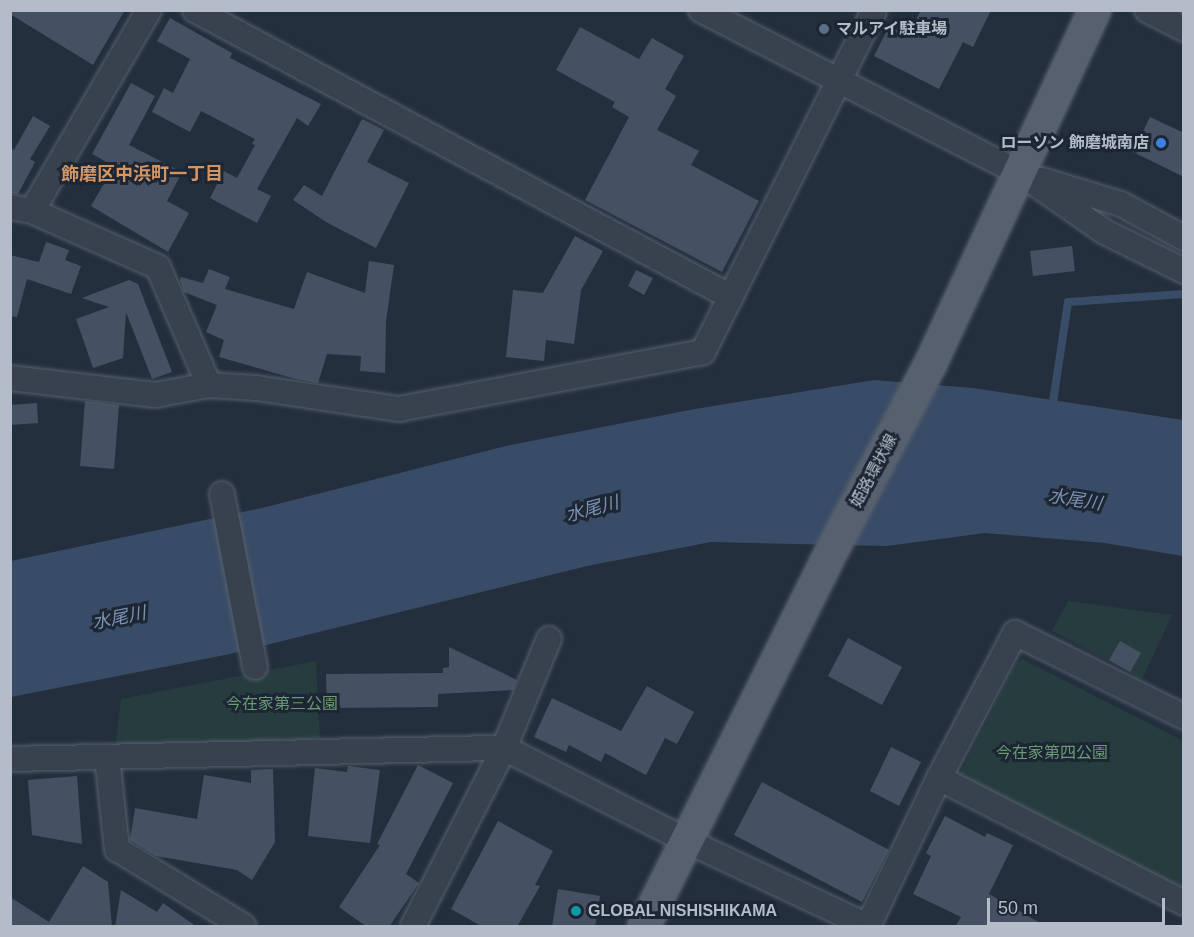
<!DOCTYPE html>
<html>
<head>
<meta charset="utf-8">
<style>
	body { margin:0 }
	#map { position:relative; width:1194px; height:937px; overflow:hidden; background:#242f3e; font-family:Helvetica,"Noto Sans JP",sans-serif }
	div>[style] { position:absolute }
	.green>* { inset:0; background:#263c3f }
	.water>* { inset:0; background:#394c67 }
	.stream>* { height:8px; margin:-4px; padding:0 4px; transform-origin:4px; border-radius:4px; background:#394c67 }
	.building>* { inset:0; background:#455162 }
	.roads { filter:drop-shadow(0 0 2px #565f6c) drop-shadow(0 0 2px #565f6c) }
	.minor>* { height:24px; margin:-12px; padding:0 12px; transform-origin:12px; border-radius:12px; background:#38414e }
	.major>* { height:32px; margin:-16px; padding:0 16px; transform-origin:16px; border-radius:16px; background:#56606e }
	.dots>* { width:16px; height:16px; translate:-50% -50%; box-sizing:border-box; border:3px solid #1d2633; border-radius:50% }
	span { translate:-50% -50%; white-space:nowrap; text-align:center; line-height:1.15; -webkit-text-stroke:6px #1d2633; paint-order:stroke }
	.poi-label { font-size:16px; color:#b4bcc9; font-weight:700 }
	.left { translate:0 -50%; text-align:left }
	.right { translate:-100% -50%; text-align:right }
	.street-label { font-size:16px; color:#b4bcc9 }
	.park-label { font-size:16px; color:#6b9a76 }
	.neighbourhood-label { font-size:18px; color:#d59563; font-weight:700 }
	.water-label { font-size:18px; color:#7c92b1; font-style:italic }
	.frame { position:absolute; inset:0; border:12px solid #b4bcc9; pointer-events:none }
	.scale { position:absolute; left:987px; top:898px; width:178px; height:27px; box-sizing:border-box; border:3px solid #b4bcc9; border-top:0; padding-left:8px; font-size:18px; line-height:21px; white-space:nowrap; color:#b4bcc9; -webkit-text-stroke:4px #1d2633; paint-order:stroke }
</style>
</head>
<body>
<div id="map">
	<div class="green">
		<div style="clip-path:polygon(1068px 601px,1172px 615px,1142px 679px,1052px 631px)"></div>
		<div style="clip-path:polygon(1023px 659px,1183px 741px,1183px 897px,959px 776px,1016px 663px)"></div>
		<div style="clip-path:polygon(316px 661px,320px 738px,115px 749px,121px 699px)"></div>
	</div>
	<div class="water">
		<div style="clip-path:polygon(874px 380px,973px 388px,1183px 420px,1183px 556px,1105px 543px,985px 533px,887px 546px,711px 542px,587px 566px,230px 654px,11px 697px,11px 561px,262px 508px,506px 446px,695px 409px)"></div>
	</div>
	<div class="stream">
		<div style="left:1052px;top:409px;width:108px;rotate:-81.5deg"></div>
		<div style="left:1068px;top:302px;width:116px;rotate:-3.9deg"></div>
	</div>
	<div class="building">
		<div style="clip-path:polygon(10px 10px,125px 10px,93px 65px,10px 14px)"></div>
		<div style="clip-path:polygon(921px 10px,991px 10px,973px 47px,963px 42px,939px 89px,874px 56px,889px 26px,908px 36px)"></div>
		<div style="clip-path:polygon(170px 18px,232px 53px,230px 58px,321px 104px,308px 126px,297px 118px,257px 189px,271px 196px,257px 223px,210px 198px,224px 171px,237px 178px,255px 145px,252px 144px,255px 139px,201px 111px,190px 132px,152px 112px,164px 88px,173px 93px,190px 59px,157px 41px)"></div>
		<div style="clip-path:polygon(580px 27px,639px 59px,652px 38px,684px 56px,665px 89px,676px 96px,657px 130px,699px 151px,691px 165px,759px 201px,722px 272px,585px 200px,629px 117px,612px 107px,615px 102px,556px 70px)"></div>
		<div style="clip-path:polygon(131px 83px,155px 96px,129px 145px,182px 172px,167px 201px,189px 213px,168px 252px,91px 206px,114px 166px,92px 154px)"></div>
		<div style="clip-path:polygon(33px 116px,50px 126px,30px 159px,35px 162px,18px 194px,10px 193px,10px 148px,14px 150px)"></div>
		<div style="clip-path:polygon(1150px 117px,1184px 133px,1184px 177px,1133px 152px)"></div>
		<div style="clip-path:polygon(362px 119px,384px 130px,367px 162px,409px 183px,376px 248px,326px 222px,293px 200px,304px 185px,322px 196px)"></div>
		<div style="clip-path:polygon(575px 236px,603px 251px,581px 290px,574px 344px,546px 340px,544px 361px,506px 357px,513px 290px,543px 293px)"></div>
		<div style="clip-path:polygon(46px 242px,69px 250px,65px 260px,81px 266px,71px 294px,27px 279px,17px 317px,10px 316px,10px 255px,39px 262px)"></div>
		<div style="clip-path:polygon(1072px 246px,1075px 271px,1033px 276px,1030px 251px)"></div>
		<div style="clip-path:polygon(369px 261px,394px 265px,386px 321px,385px 373px,360px 371px,361px 356px,327px 354px,318px 383px,296px 379px,219px 357px,224px 340px,206px 332px,217px 305px,184px 292px,180px 281px,181px 277px,203px 283px,209px 269px,230px 277px,225px 289px,294px 309px,307px 272px,365px 293px)"></div>
		<div style="clip-path:polygon(636px 270px,653px 278px,644px 295px,628px 286px)"></div>
		<div style="clip-path:polygon(129px 280px,138px 284px,172px 372px,152px 379px,126px 312px,123px 358px,93px 368px,76px 319px,109px 307px,82px 298px)"></div>
		<div style="clip-path:polygon(85px 401px,119px 405px,114px 469px,80px 466px)"></div>
		<div style="clip-path:polygon(37px 403px,38px 423px,10px 425px,10px 405px)"></div>
		<div style="clip-path:polygon(848px 638px,902px 667px,882px 705px,828px 676px)"></div>
		<div style="clip-path:polygon(1120px 641px,1141px 653px,1130px 672px,1109px 660px)"></div>
		<div style="clip-path:polygon(449px 647px,517px 680px,513px 690px,438px 694px,438px 707px,327px 708px,326px 674px,443px 673px,443px 668px,449px 667px)"></div>
		<div style="clip-path:polygon(647px 686px,694px 712px,677px 744px,665px 738px,646px 775px,605px 753px,601px 762px,569px 745px,566px 752px,534px 737px,552px 698px,621px 731px)"></div>
		<div style="clip-path:polygon(891px 747px,921px 762px,899px 806px,870px 791px)"></div>
		<div style="clip-path:polygon(418px 765px,453px 783px,406px 874px,419px 883px,389px 927px,367px 927px,339px 907px,380px 845px,377px 844px)"></div>
		<div style="clip-path:polygon(348px 766px,380px 770px,370px 843px,308px 836px,315px 768px,347px 772px)"></div>
		<div style="clip-path:polygon(273px 769px,275px 842px,252px 880px,237px 870px,156px 856px,130px 840px,135px 808px,197px 819px,204px 775px,251px 783px,251px 770px)"></div>
		<div style="clip-path:polygon(77px 776px,82px 844px,32px 835px,28px 780px)"></div>
		<div style="clip-path:polygon(762px 782px,889px 850px,862px 902px,734px 835px)"></div>
		<div style="clip-path:polygon(945px 816px,985px 837px,987px 833px,1013px 845px,989px 894px,1047px 927px,955px 927px,961px 917px,913px 894px,931px 856px,926px 853px)"></div>
		<div style="clip-path:polygon(498px 821px,553px 851px,535px 885px,540px 886px,517px 927px,483px 927px,451px 909px)"></div>
		<div style="clip-path:polygon(83px 866px,108px 882px,112px 927px,10px 927px,10px 897px,49px 922px)"></div>
		<div style="clip-path:polygon(558px 889px,600px 896px,595px 927px,552px 927px)"></div>
		<div style="clip-path:polygon(121px 890px,157px 912px,163px 903px,197px 927px,115px 927px)"></div>
	</div>
	<div class="roads">
		<div class="minor">
			<div style="left:195px;top:10px;width:608px;rotate:28.17deg"></div>
			<div style="left:701px;top:10px;width:358px;rotate:27.1deg"></div>
			<div style="left:1020px;top:173px;width:103px;rotate:34.8deg"></div>
			<div style="left:1105px;top:232px;width:88px;rotate:26.3deg"></div>
			<div style="left:1147px;top:10px;width:42px;rotate:27.2deg"></div>
			<div style="left:1042px;top:180px;width:83px;rotate:16.9deg"></div>
			<div style="left:1121px;top:204px;width:72px;rotate:28.4deg"></div>
			<div style="left:10px;top:207px;width:22px;rotate:10deg"></div>
			<div style="left:32px;top:211px;width:138px;rotate:24deg"></div>
			<div style="left:158px;top:267px;width:129px;rotate:66.6deg"></div>
			<div style="left:32px;top:211px;width:233px;rotate:-59.8deg"></div>
			<div style="left:10px;top:378px;width:146px;rotate:6.7deg"></div>
			<div style="left:155px;top:395px;width:55px;rotate:-10.5deg"></div>
			<div style="left:209px;top:385px;width:47px;rotate:3.7deg"></div>
			<div style="left:256px;top:388px;width:145px;rotate:8.4deg"></div>
			<div style="left:399px;top:409px;width:309px;rotate:-10.6deg"></div>
			<div style="left:703px;top:352px;width:382px;rotate:-63.4deg"></div>
			<div style="left:222px;top:494px;width:176px;rotate:79.2deg"></div>
			<div style="left:107px;top:757px;width:93px;rotate:83.8deg"></div>
			<div style="left:117px;top:849px;width:148px;rotate:31.4deg"></div>
			<div style="left:10px;top:759px;width:494px;rotate:-1.3deg"></div>
			<div style="left:504px;top:748px;width:203px;rotate:26.9deg"></div>
			<div style="left:685px;top:840px;width:202px;rotate:25.2deg"></div>
			<div style="left:939px;top:778px;width:275px;rotate:27deg"></div>
			<div style="left:413px;top:926px;width:200px;rotate:-62.9deg"></div>
			<div style="left:504px;top:748px;width:118px;rotate:-67.6deg"></div>
			<div style="left:868px;top:926px;width:164px;rotate:-64.4deg"></div>
			<div style="left:939px;top:778px;width:164px;rotate:-62.3deg"></div>
			<div style="left:1015px;top:633px;width:189px;rotate:26.4deg"></div>
		</div>
		<div class="major">
			<div style="left:644px;top:926px;width:407px;rotate:-63.4deg"></div>
			<div style="left:826px;top:562px;width:223px;rotate:-62.2deg"></div>
			<div style="left:930px;top:365px;width:391px;rotate:-65.1deg"></div>
		</div>
	</div>
	<div class="dots">
		<div style="left:824px;top:29px;background:#5c6f8a"></div>
		<div style="left:1161px;top:143px;background:#3f7fe0"></div>
		<div style="left:576px;top:911px;background:#0f9aa8"></div>
	</div>
	<div class="poi-label">
		<span class="left" style="left:836px;top:29px">マルアイ駐車場</span>
		<span class="right" style="left:1149px;top:143px">ローソン 飾磨城南店</span>
		<span class="left" style="left:588px;top:911px">GLOBAL NISHISHIKAMA</span>
	</div>
	<div class="street-label">
		<span style="left:874px;top:471px;rotate:-62deg">姫路環状線</span>
	</div>
	<div class="park-label">
		<span style="left:282px;top:704px">今在家第三公園</span>
		<span style="left:1052px;top:753px">今在家第四公園</span>
	</div>
	<div class="neighbourhood-label">
		<span style="left:142px;top:174px">飾磨区中浜町一丁目</span>
	</div>
	<div class="water-label">
		<span style="left:1075px;top:500px;rotate:9deg">水尾川</span>
		<span style="left:592px;top:509px;rotate:-15deg">水尾川</span>
		<span style="left:119px;top:618px;rotate:-11deg">水尾川</span>
	</div>
	<div class="frame"></div>
	<div class="scale">50 m</div>
</div>
</body>
</html>
